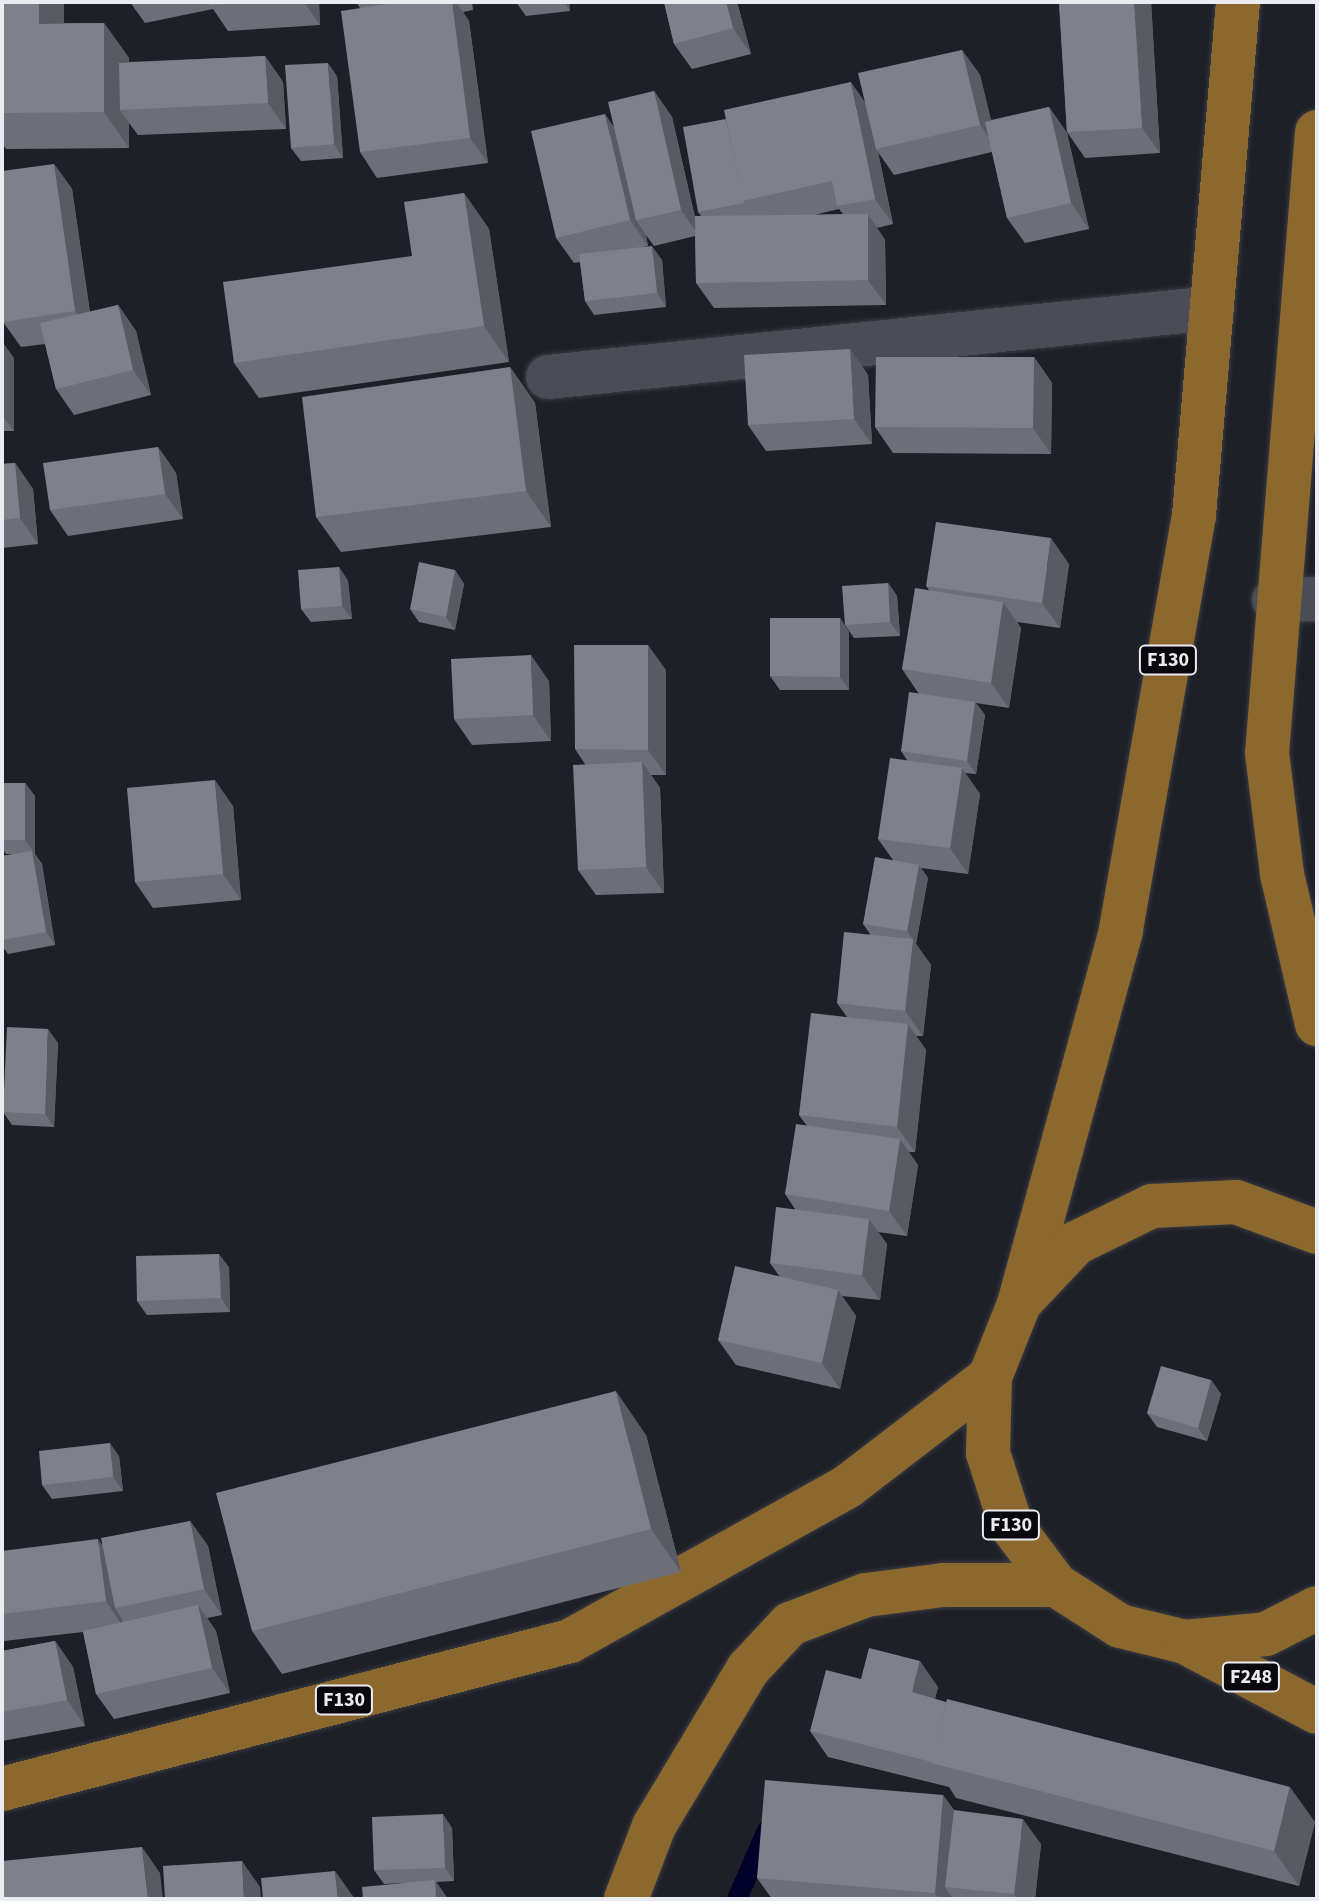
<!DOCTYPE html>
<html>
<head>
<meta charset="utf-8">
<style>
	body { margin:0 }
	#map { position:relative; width:1319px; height:1901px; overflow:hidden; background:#1f1f28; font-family:"Source Sans 3",sans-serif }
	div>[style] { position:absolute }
	.stream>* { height:20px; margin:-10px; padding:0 10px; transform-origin:10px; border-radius:10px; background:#000129 }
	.roads { filter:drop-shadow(0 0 2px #3b3b42) drop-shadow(0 0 2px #3b3b42) }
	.street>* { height:44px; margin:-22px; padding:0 22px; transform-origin:22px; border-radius:22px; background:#4c4c57 }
	.primary>* { height:44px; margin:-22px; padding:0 22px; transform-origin:22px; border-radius:22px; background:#8b692e }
	.wall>* { inset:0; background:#6e6e79 }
	.shaded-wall>* { inset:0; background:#5a5a63 }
	.building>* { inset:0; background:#80808d }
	span { translate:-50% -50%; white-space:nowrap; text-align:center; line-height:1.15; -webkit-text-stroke:6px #09090d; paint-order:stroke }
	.shield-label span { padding:2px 6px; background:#09090d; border:2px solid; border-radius:6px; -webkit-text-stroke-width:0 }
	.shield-label { font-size:20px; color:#ebebf2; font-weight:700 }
	.frame { position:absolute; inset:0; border:4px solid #ebebf2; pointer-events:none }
</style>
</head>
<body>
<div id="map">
	<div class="stream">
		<div style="left:737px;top:1899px;width:77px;rotate:-66.4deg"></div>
	</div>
	<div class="roads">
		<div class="street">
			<div style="left:548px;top:377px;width:668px;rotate:-5.93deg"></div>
			<div style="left:1274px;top:600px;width:43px;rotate:-1.3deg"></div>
		</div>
		<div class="primary">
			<div style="left:1238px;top:2px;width:515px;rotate:94.9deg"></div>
			<div style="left:1194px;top:515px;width:422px;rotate:100deg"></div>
			<div style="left:1121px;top:931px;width:387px;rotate:105.3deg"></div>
			<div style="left:1019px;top:1304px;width:79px;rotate:111.7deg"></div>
			<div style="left:990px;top:1377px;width:76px;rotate:91.5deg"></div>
			<div style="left:988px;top:1453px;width:76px;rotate:72.3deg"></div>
			<div style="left:1011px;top:1525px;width:75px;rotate:53.1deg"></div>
			<div style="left:1056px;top:1585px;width:76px;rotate:32.6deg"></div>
			<div style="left:1120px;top:1626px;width:67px;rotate:13.8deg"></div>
			<div style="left:1185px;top:1642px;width:81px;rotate:-5.6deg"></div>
			<div style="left:1266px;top:1634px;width:57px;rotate:-27deg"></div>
			<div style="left:1317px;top:132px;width:623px;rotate:94.6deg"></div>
			<div style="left:1267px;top:753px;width:122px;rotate:82.9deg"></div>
			<div style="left:1282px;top:874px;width:154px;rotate:76.9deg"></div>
			<div style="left:1022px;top:1300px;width:79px;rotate:-46.5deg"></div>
			<div style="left:1076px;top:1243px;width:85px;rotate:-26deg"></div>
			<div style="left:1152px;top:1206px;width:84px;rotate:-2.7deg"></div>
			<div style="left:1236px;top:1202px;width:86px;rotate:20.3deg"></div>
			<div style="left:1185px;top:1642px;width:149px;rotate:27.9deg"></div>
			<div style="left:2px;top:1789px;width:587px;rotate:-14.6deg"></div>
			<div style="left:570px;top:1641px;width:318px;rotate:-29.1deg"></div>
			<div style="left:848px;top:1486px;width:179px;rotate:-37.5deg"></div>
			<div style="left:626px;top:1899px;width:78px;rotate:-69deg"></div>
			<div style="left:654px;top:1826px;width:183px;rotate:-59.1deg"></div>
			<div style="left:748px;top:1669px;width:62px;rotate:-47deg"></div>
			<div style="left:790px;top:1624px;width:81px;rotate:-20.9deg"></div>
			<div style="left:866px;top:1595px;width:78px;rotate:-7.4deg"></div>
			<div style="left:943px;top:1585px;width:113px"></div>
		</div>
	</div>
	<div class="wall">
		<div style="clip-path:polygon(2px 2px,64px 2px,64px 23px,104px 23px,129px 58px,129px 62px,265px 56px,283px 82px,286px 129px,138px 135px,129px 123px,129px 148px,6px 149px,2px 143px)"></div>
		<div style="clip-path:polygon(130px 2px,319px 2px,320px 25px,228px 31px,213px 9px,145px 23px)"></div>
		<div style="clip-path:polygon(356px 2px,472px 2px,473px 10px,463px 12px,469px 21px,488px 163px,377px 178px,360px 152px,360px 8px)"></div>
		<div style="clip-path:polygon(516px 2px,569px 2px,570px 11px,526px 16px)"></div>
		<div style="clip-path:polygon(664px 2px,737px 2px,751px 54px,692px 69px,674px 44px)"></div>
		<div style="clip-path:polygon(1059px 2px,1151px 2px,1160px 153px,1085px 158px,1067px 132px)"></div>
		<div style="clip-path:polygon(evenodd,962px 50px,980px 75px,991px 120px,1049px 107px,1067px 133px,1089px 229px,1025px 243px,1007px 218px,992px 152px,894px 175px,878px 152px,893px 224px,877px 228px,885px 240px,886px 305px,714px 308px,696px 283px,695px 236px,654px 246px,646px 235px,648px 246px,643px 247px,662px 260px,666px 307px,594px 315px,585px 301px,580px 262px,574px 263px,556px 238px,614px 127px,654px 91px,672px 117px,695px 217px,701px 216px,698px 212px,865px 103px,962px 50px,839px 209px,843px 214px,814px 215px,839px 209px)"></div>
		<div style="clip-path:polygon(337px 76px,343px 158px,301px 161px,291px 148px)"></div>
		<div style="clip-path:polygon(54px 164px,72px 189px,90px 312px,118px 305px,136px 331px,151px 395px,74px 415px,56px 389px,45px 344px,21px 347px,3px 322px)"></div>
		<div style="clip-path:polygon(464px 193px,489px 229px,509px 362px,259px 398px,234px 363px,412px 256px)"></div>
		<div style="clip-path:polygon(2px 344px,14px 358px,14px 431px,2px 431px)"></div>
		<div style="clip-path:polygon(850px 349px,868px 375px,872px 444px,766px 451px,748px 425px)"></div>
		<div style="clip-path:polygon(1034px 357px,1052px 383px,1051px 454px,893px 453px,875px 427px)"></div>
		<div style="clip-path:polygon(510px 367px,535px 403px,551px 527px,341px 552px,316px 517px)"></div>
		<div style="clip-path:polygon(158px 447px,176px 473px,183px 519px,68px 536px,50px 510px)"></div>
		<div style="clip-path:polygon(15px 463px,33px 489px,38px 544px,2px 548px,2px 464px)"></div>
		<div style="clip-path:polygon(1069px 564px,1060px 628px,1017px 622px,1021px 628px,1009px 708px,976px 703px,985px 715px,976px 774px,965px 773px,980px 794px,968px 874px,921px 868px,928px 878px,916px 944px,931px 965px,923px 1036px,916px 1036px,926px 1050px,915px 1152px,908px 1152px,918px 1165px,907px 1236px,878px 1232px,887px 1244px,880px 1300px,842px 1296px,856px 1316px,840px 1389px,736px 1365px,718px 1340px,780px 1277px,770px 1263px,795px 1209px,785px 1194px,807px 1126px,799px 1115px,847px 1017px,837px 1003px,870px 934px,863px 924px,893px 860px,878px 839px,907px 760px,901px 751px,919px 694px,902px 669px,929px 590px,926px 586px)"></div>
		<div style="clip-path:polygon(339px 567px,348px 581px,352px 619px,311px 622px,301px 609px)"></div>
		<div style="clip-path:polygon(455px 570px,464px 584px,455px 630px,419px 622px,410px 609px)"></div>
		<div style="clip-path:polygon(888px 583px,897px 596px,900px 636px,854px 638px,845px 625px)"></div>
		<div style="clip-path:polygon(840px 618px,849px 632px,849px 690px,780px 690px,770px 676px)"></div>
		<div style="clip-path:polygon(666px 670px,666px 775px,651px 775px,660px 788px,664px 893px,596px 895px,578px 870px,585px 764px,575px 749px)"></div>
		<div style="clip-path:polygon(549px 681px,551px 741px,472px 745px,454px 719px)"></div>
		<div style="clip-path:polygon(2px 783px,25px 783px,35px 796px,35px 854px,42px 864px,55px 945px,8px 954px,2px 946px,2px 856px,14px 854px,6px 854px,2px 848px)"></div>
		<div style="clip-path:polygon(233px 806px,241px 900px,153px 908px,135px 882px)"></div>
		<div style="clip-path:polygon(58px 1043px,54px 1127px,12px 1125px,3px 1112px)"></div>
		<div style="clip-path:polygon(229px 1267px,230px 1312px,147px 1315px,137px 1301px)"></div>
		<div style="clip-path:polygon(1211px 1380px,1221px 1394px,1207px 1441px,1157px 1427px,1147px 1413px)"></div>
		<div style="clip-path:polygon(646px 1435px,681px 1572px,282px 1674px,252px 1631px)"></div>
		<div style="clip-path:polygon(119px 1456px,123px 1491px,52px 1499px,42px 1485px)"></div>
		<div style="clip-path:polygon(190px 1521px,208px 1546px,222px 1615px,207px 1618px,216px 1631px,230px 1693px,114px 1719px,96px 1694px,83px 1632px,4px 1641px,2px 1638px,2px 1551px,103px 1545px)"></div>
		<div style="clip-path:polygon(55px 1641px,73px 1667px,85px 1726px,2px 1741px,2px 1651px)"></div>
		<div style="clip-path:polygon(861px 1679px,938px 1687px,935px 1699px,1315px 1822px,1299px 1886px,956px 1798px,949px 1787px,828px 1757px,810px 1731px)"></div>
		<div style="clip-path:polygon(943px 1795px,954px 1810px,1041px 1844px,1035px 1899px,772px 1899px,757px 1878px)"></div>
		<div style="clip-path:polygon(452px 1828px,454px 1881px,436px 1882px,448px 1899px,363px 1899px,406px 1883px,384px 1884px,374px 1870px)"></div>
	</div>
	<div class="shaded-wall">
		<div style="clip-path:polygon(39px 2px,64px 2px,64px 59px,39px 24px)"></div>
		<div style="clip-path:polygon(304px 2px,319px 2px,320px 25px)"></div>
		<div style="clip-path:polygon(452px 2px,456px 2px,469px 21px,488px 163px,470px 138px)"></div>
		<div style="clip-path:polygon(564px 2px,569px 2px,570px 11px)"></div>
		<div style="clip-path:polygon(726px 2px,737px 2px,751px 54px,733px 28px)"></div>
		<div style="clip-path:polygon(1134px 2px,1151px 2px,1160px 153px,1142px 128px)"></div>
		<div style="clip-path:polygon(104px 23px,129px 58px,129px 109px,120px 110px,129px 123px,129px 148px,104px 112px)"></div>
		<div style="clip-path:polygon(962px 50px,980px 75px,998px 150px,980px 125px)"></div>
		<div style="clip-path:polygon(265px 56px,283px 82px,286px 129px,268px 103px)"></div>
		<div style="clip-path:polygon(328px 63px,337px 76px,343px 158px,334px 144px)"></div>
		<div style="clip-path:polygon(851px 82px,869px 108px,876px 149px,878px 152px,893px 224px,875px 199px)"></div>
		<div style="clip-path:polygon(654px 91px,672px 117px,699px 236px,681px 210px)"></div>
		<div style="clip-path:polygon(1049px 107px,1067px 133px,1089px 229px,1071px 203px)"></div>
		<div style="clip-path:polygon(605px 114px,623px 140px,636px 220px,646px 235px,648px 246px,630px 220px)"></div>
		<div style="clip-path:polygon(54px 164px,72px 189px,93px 337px,75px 311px)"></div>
		<div style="clip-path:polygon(464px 193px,489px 229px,509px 362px,484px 326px)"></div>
		<div style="clip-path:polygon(868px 214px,885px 240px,886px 305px,868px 280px)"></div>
		<div style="clip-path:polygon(652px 246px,662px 260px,666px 307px,657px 293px)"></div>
		<div style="clip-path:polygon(118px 305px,136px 331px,151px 395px,133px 370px)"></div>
		<div style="clip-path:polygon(4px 344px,14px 358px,14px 431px,4px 418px)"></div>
		<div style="clip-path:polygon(850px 349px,868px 375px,872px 444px,854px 419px)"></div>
		<div style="clip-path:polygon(1034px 357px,1052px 383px,1051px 454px,1033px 428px)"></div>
		<div style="clip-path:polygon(510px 367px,535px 403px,551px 527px,526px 491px)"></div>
		<div style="clip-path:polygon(158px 447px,176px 473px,183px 519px,165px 494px)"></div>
		<div style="clip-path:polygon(15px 463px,33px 489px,38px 544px,20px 518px)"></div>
		<div style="clip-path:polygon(1051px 538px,1069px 564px,1060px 628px,1042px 603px)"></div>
		<div style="clip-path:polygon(339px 567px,348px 581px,352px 619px,342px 606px)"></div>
		<div style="clip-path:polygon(455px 570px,464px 584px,455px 630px,446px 617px)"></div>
		<div style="clip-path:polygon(888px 583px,897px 596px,900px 636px,890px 622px)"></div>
		<div style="clip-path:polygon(1003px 602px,1021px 628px,1009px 708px,991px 683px)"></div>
		<div style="clip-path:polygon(840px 618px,849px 632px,849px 690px,840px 677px)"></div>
		<div style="clip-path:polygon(648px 645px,666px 670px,666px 775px,648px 750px)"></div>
		<div style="clip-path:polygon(531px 655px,549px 681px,551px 741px,533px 715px)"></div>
		<div style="clip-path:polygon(975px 702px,985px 715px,976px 774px,967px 761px)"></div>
		<div style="clip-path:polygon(642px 762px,660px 788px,664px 893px,646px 867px)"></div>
		<div style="clip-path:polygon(962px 768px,980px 794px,968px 874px,950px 848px)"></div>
		<div style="clip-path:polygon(215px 780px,233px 806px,241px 900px,223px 874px)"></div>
		<div style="clip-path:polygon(25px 783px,35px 796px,35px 854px,25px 840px)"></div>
		<div style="clip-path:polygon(32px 851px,42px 864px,55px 945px,46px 932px)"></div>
		<div style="clip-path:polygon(919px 865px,928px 878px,916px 944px,931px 965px,923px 1036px,905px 1011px,913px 940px,907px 931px)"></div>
		<div style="clip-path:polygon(908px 1024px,926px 1050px,915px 1152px,897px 1127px)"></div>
		<div style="clip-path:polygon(48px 1029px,58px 1043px,54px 1127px,45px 1114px)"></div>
		<div style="clip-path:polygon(900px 1139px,918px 1165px,907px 1236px,889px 1211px)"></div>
		<div style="clip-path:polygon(869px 1219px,887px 1244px,880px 1300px,862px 1275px)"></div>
		<div style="clip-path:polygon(219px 1254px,229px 1267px,230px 1312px,221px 1298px)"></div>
		<div style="clip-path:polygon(838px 1290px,856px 1316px,840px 1389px,822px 1363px)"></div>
		<div style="clip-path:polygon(1211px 1380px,1221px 1394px,1207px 1441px,1198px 1428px)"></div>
		<div style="clip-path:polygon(616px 1391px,646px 1435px,681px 1572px,651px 1529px)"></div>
		<div style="clip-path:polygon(110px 1443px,119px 1456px,123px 1491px,113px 1477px)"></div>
		<div style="clip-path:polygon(190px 1521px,208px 1546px,222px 1615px,204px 1589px)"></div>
		<div style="clip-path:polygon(98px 1539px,116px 1564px,115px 1608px,122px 1619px,123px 1627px,106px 1601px)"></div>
		<div style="clip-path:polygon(198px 1605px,216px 1631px,230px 1693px,212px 1668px)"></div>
		<div style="clip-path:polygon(55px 1641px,73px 1667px,85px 1726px,67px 1700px)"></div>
		<div style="clip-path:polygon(920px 1661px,938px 1687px,930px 1718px,912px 1692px)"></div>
		<div style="clip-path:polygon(1290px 1787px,1315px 1822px,1299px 1886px,1274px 1851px)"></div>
		<div style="clip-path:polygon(943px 1795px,961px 1820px,945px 1887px,953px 1899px,939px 1899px,935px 1893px)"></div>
		<div style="clip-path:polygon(443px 1814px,452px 1828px,454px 1881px,445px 1868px)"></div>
		<div style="clip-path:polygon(1023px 1819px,1041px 1844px,1035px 1899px,1017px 1899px,1014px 1894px)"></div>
		<div style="clip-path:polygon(142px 1847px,160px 1873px,163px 1899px,148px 1898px)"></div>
		<div style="clip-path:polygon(242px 1861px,260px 1887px,261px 1899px,244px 1899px)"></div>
		<div style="clip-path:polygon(335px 1871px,355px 1899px,338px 1899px)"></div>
		<div style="clip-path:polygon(435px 1880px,448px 1899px,436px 1899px)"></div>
	</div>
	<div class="building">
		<div style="clip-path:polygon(2px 2px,39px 2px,39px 24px,104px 23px,104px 112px,2px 113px)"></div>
		<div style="clip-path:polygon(210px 2px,263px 2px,210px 5px)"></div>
		<div style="clip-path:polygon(401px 2px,452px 2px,470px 138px,360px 152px,341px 11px)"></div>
		<div style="clip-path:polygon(664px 2px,726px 2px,733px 28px,674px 44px)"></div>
		<div style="clip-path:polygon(1059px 2px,1134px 2px,1142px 128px,1067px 132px)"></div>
		<div style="clip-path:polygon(962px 50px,980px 125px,876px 149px,858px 73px)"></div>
		<div style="clip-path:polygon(265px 56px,268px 103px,120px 110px,119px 63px)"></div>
		<div style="clip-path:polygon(328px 63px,334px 144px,291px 148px,285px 65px)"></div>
		<div style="clip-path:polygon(851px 82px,875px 199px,837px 206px,832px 181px,743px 201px,724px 110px)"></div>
		<div style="clip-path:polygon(654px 91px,681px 210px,636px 220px,608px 102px)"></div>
		<div style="clip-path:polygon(1049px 107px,1071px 203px,1007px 218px,985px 122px)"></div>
		<div style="clip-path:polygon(605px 114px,630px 220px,556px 238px,531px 131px)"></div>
		<div style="clip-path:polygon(726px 119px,744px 203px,698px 212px,683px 127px)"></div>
		<div style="clip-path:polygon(54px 164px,75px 311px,3px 322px,2px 311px,2px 171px)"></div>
		<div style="clip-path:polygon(464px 193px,484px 326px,234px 363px,223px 282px,412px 256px,404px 202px)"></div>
		<div style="clip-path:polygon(868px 214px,868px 280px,696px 283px,695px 216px)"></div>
		<div style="clip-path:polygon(652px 246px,657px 293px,585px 301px,579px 254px)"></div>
		<div style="clip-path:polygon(118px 305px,133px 370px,56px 389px,40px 323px)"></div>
		<div style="clip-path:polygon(2px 344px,4px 344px,4px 418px,2px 418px)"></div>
		<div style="clip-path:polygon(850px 349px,854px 419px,748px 425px,744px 355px)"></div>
		<div style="clip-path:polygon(876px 357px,1034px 357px,1033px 428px,875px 427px)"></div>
		<div style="clip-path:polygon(510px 367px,526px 491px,316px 517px,302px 397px)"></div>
		<div style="clip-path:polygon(158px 447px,165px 494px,50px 510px,43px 463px)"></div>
		<div style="clip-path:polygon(15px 463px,20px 518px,2px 520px,2px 464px)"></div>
		<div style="clip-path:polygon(936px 522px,1051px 538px,1042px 603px,926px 586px)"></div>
		<div style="clip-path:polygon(419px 562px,455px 570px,446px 617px,410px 609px)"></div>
		<div style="clip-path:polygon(339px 567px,342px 606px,301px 609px,298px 570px)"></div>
		<div style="clip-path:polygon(888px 583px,890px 622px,845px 625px,842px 586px)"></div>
		<div style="clip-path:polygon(915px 588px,1003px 602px,991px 683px,902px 669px)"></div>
		<div style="clip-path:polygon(770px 618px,840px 618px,840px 677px,770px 676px)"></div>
		<div style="clip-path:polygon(574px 645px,648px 645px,648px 750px,575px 749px)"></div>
		<div style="clip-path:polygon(531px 655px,533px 715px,454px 719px,451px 659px)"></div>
		<div style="clip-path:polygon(909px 692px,975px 702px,967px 761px,901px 751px)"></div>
		<div style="clip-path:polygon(890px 758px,962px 768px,950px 848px,878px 839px)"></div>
		<div style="clip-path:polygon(642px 762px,646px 867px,578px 870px,573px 765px)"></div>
		<div style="clip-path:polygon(215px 780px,223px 874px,135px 882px,127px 788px)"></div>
		<div style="clip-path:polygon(2px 783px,25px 783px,25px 840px,2px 840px)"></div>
		<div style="clip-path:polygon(32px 851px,46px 932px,2px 940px,2px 856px)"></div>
		<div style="clip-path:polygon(875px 857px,919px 865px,907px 931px,863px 924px)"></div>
		<div style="clip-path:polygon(844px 932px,913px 939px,905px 1011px,837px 1003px)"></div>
		<div style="clip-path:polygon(811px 1013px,908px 1024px,897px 1127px,799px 1115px)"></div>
		<div style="clip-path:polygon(7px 1027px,48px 1029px,45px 1114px,3px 1112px)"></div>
		<div style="clip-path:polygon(796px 1124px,900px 1139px,889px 1211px,785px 1194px)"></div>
		<div style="clip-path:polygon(776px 1207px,869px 1219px,862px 1275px,770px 1263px)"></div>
		<div style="clip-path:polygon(219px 1254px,221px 1298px,137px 1301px,136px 1256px)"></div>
		<div style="clip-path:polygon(735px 1266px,838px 1290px,822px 1363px,718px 1340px)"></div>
		<div style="clip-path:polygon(1161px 1366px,1211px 1380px,1198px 1428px,1147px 1413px)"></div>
		<div style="clip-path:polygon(616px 1391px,651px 1529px,252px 1631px,216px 1493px)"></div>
		<div style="clip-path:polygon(110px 1443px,113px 1477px,42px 1485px,39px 1451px)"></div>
		<div style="clip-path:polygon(190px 1521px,204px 1589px,115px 1608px,101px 1538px)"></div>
		<div style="clip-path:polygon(98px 1539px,106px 1601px,2px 1614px,2px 1551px)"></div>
		<div style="clip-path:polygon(198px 1605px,212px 1668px,96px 1694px,83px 1631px)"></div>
		<div style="clip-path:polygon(55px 1641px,67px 1700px,2px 1712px,2px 1651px)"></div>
		<div style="clip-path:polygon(869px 1648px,920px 1661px,912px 1692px,946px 1702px,932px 1762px,810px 1731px,826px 1670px,861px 1679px)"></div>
		<div style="clip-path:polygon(947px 1699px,1290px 1787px,1274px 1851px,931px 1763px)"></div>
		<div style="clip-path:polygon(765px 1780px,943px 1795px,935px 1893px,757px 1878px)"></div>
		<div style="clip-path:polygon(954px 1810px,1023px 1819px,1014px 1894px,945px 1887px)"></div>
		<div style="clip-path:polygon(443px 1814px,445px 1868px,374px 1870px,372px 1817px)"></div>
		<div style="clip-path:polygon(142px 1847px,148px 1898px,2px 1899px,2px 1861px)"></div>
		<div style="clip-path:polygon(242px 1861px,244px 1899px,165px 1899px,163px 1866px)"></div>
		<div style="clip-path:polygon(335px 1871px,338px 1899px,263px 1899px,261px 1878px)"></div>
		<div style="clip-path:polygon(435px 1880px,436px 1899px,363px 1899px,362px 1887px)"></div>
	</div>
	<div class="shield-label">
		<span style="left:1168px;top:660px">F130</span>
		<span style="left:1011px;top:1525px">F130</span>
		<span style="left:1251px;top:1677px">F248</span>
		<span style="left:344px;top:1700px">F130</span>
	</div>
	<div class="frame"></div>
</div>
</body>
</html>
